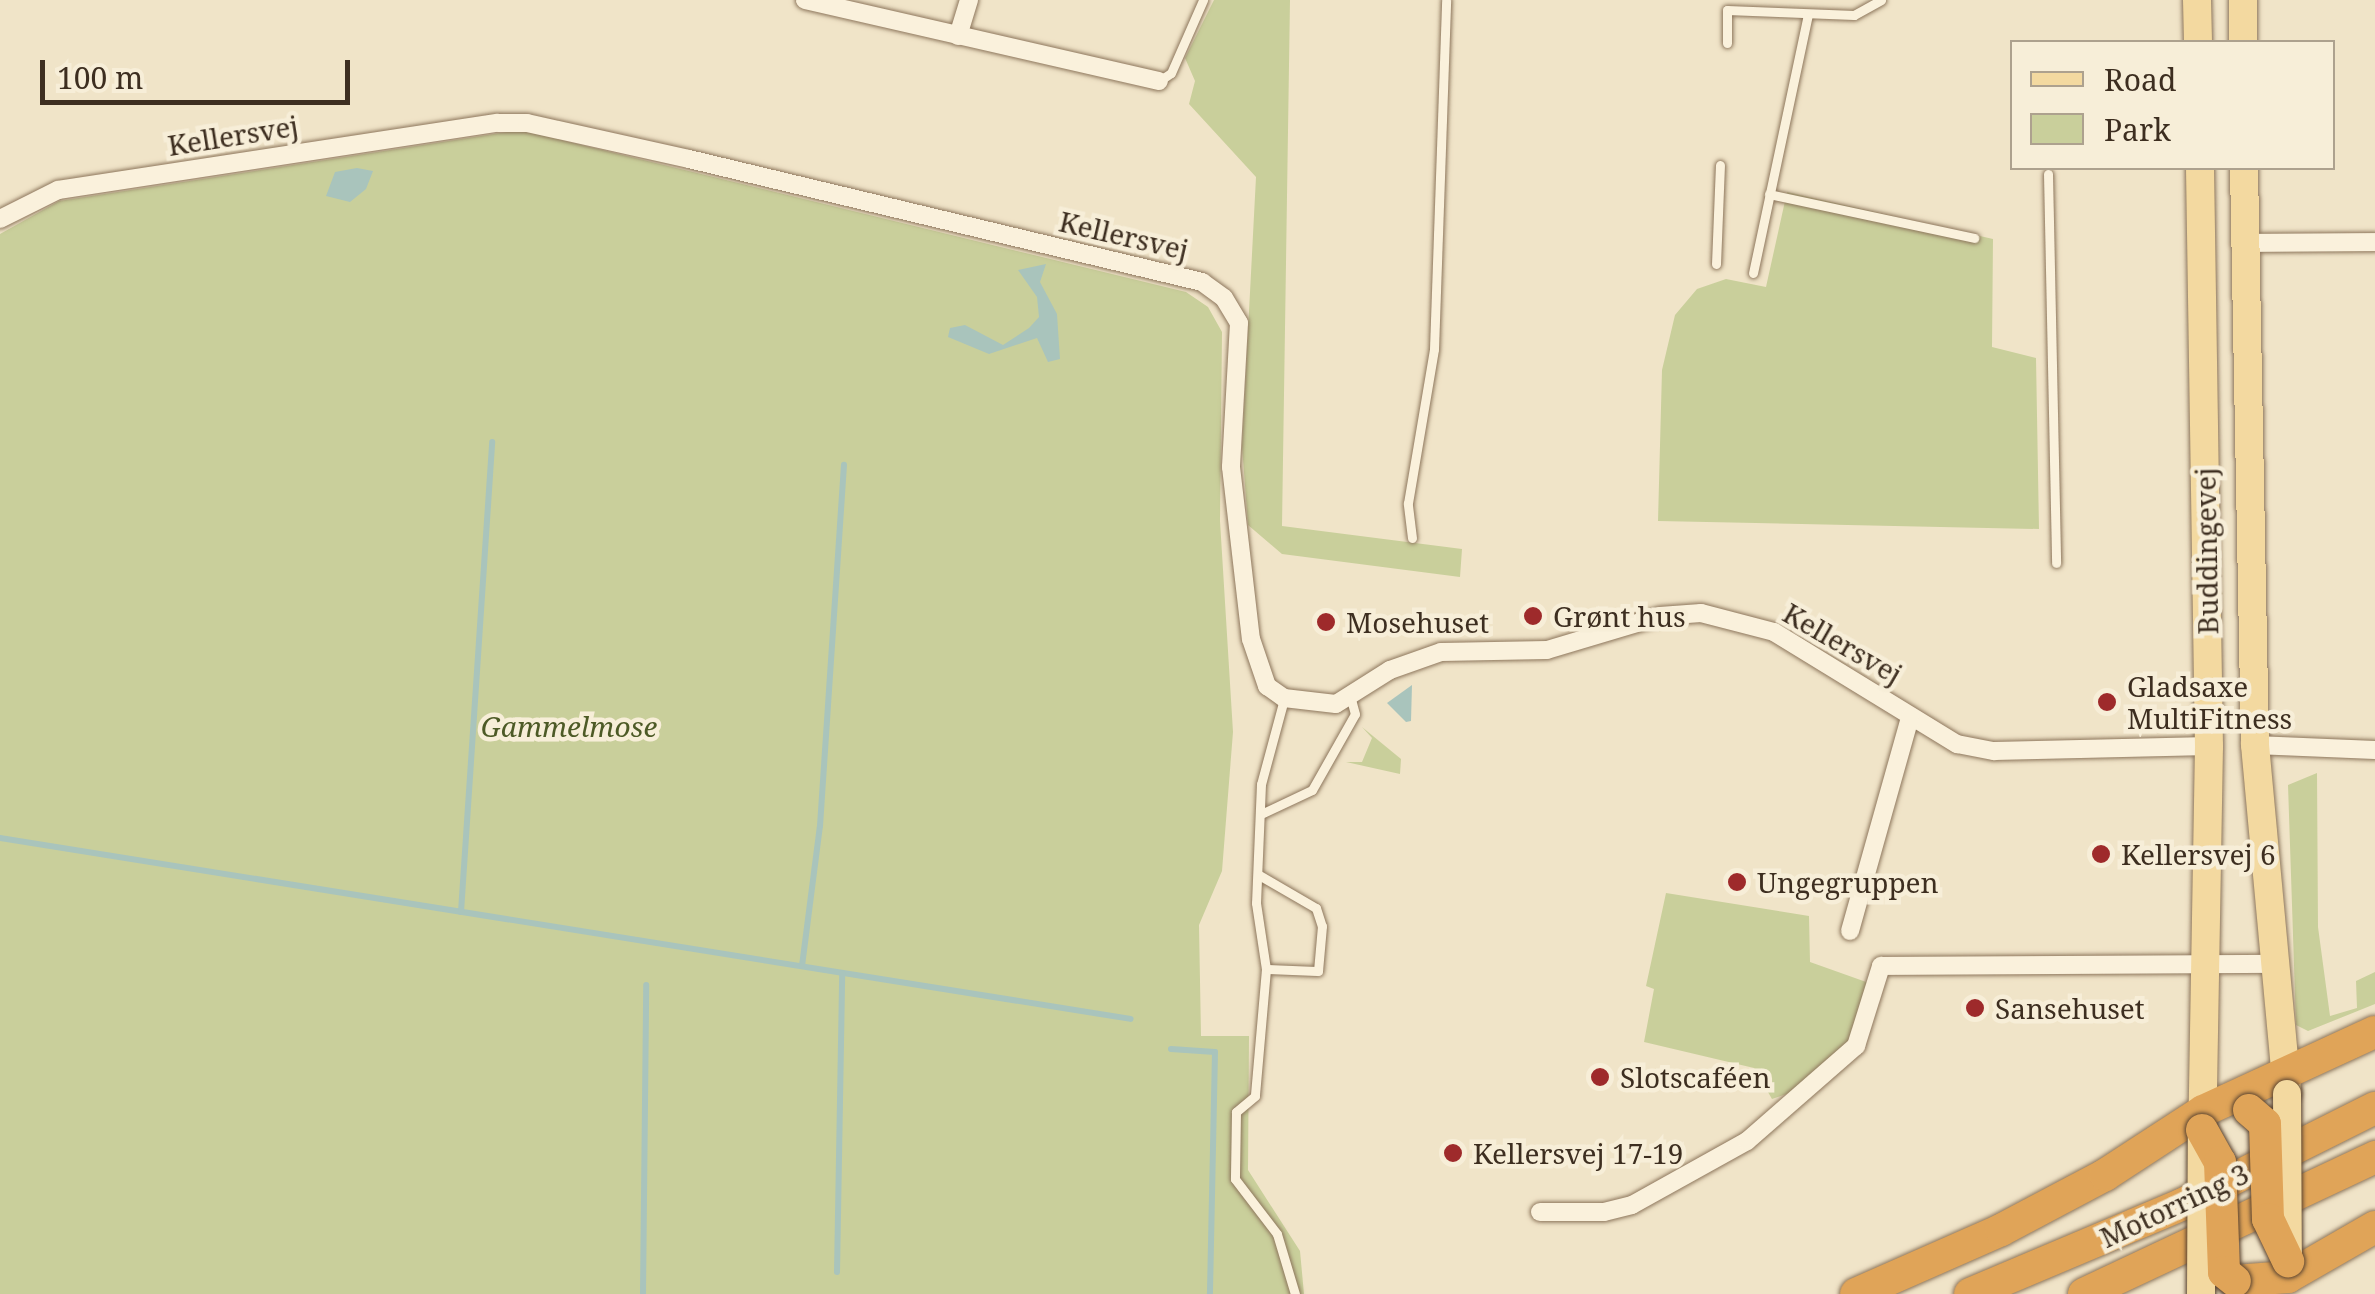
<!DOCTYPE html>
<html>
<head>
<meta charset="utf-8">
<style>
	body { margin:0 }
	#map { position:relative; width:2375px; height:1294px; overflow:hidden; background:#f0e4c8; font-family:"Noto Serif",serif }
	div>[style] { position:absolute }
	.green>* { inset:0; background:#c9cf9b }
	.water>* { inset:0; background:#a9c4bc }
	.stream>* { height:6px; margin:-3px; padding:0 3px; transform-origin:3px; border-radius:3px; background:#a9c4bc }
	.roads { filter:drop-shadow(0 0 2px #8d765c) drop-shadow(0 0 2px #8d765c) }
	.lane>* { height:9px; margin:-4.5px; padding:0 4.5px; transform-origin:4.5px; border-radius:4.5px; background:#faf1dc }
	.street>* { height:18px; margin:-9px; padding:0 9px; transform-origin:9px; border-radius:9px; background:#faf1dc }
	.primary>* { height:28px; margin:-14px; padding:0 14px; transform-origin:14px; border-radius:14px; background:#f3d9a0 }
	.highway>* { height:32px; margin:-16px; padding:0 16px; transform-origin:16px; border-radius:16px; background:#e0a458 }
	.bridges { filter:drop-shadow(0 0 2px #5b4430) drop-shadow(0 0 2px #5b4430) }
	.primary-bridge>* { height:28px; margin:-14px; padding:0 14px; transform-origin:14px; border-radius:14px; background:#f3d9a0 }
	.highway-bridge>* { height:32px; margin:-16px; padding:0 16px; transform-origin:16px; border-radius:16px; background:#e0a458 }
	.dots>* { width:28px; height:28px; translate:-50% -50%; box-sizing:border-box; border:5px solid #f7eed8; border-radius:50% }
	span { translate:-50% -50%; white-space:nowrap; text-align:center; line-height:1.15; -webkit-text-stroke:9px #f7eed8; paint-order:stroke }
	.street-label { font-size:28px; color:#3d2e20 }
	.poi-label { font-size:28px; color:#3d2e20 }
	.left { translate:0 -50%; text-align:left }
	.park-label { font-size:28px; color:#4d5a26; font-style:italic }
	.legend { position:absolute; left:2010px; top:40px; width:325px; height:130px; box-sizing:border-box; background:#f7eed8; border:2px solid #ada18e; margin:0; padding:12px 18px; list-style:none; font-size:30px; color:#3d2e20 }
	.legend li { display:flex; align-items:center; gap:20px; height:50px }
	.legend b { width:50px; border:2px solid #ada18e }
	.scale { position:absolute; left:40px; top:60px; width:310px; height:45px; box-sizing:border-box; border:5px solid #3d2e20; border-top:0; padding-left:12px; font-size:30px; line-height:35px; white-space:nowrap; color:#3d2e20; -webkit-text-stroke:8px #f7eed8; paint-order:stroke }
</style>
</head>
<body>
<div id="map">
	<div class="green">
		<div style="clip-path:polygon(1214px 0,1290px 0,1282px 526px,1462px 549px,1460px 577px,1282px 554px,1248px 525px,1242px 446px,1256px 177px,1189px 104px,1195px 81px,1185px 58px)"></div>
		<div style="clip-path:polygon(520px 130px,1186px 292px,1208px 307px,1222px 332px,1220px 521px,1233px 732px,1222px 871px,1199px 925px,1201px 1036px,1249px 1036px,1248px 1170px,1300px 1251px,1304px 1294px,0 1294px,0 234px,59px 201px)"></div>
		<div style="clip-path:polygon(1787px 192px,1993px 239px,1992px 347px,2036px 358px,2039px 529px,1658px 521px,1662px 370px,1675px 315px,1697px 289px,1726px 279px,1766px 287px)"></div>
		<div style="clip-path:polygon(1362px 727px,1401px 759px,1400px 774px,1346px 762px,1362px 762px,1372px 738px)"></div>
		<div style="clip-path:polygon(2317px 773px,2318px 927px,2330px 1016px,2357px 1008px,2356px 981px,2375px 972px,2375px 1004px,2308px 1031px,2296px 1025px,2288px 785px)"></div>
		<div style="clip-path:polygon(1666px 893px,1809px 916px,1810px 962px,1869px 983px,1853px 1037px,1789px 1093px,1772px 1099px,1754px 1068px,1644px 1042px,1654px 989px,1646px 986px)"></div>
	</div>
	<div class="water">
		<div style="clip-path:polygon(357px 168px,373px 171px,366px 189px,350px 202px,326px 196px,335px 172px)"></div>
		<div style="clip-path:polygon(1046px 264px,1040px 282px,1057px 314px,1060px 359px,1048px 362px,1037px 338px,989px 354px,948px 337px,950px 328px,965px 325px,1003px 345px,1029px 328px,1039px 317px,1037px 297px,1018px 270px)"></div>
		<div style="clip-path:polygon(1412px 685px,1411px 721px,1406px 722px,1387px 703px)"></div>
	</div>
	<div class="stream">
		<div style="left:0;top:838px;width:1145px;rotate:9.09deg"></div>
		<div style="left:461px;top:912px;width:471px;rotate:-86.2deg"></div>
		<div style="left:802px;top:966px;width:141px;rotate:-82.7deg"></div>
		<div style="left:820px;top:826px;width:362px;rotate:-86.2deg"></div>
		<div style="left:1171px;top:1049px;width:44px;rotate:3.9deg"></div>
		<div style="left:1215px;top:1052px;width:242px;rotate:91.2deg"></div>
		<div style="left:837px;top:1272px;width:299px;rotate:-89deg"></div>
		<div style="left:643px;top:1294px;width:309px;rotate:-89.4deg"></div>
	</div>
	<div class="roads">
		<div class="lane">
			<div style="left:1727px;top:43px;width:33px;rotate:-90deg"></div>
			<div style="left:1727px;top:10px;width:127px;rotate:2.3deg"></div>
			<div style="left:1854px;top:15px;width:31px;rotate:-29deg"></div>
			<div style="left:1159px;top:81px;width:14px;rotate:-34deg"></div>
			<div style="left:1171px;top:73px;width:80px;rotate:-66.3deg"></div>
			<div style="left:2048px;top:174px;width:389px;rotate:88.8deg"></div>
			<div style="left:1769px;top:194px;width:210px;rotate:12.1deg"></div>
			<div style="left:1716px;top:264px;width:99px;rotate:-87.7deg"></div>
			<div style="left:1753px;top:273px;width:264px;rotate:-78deg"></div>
			<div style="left:1412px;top:538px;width:35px;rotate:-97deg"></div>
			<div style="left:1408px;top:503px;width:156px;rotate:-80.4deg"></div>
			<div style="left:1434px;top:349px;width:349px;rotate:-88deg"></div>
			<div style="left:1284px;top:699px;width:88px;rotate:105.1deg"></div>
			<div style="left:1261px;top:784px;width:119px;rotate:92.4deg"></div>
			<div style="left:1256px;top:903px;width:67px;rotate:81.4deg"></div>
			<div style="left:1266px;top:969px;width:127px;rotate:95deg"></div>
			<div style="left:1255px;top:1096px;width:25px;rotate:140deg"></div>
			<div style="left:1236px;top:1112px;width:67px;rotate:90.9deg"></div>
			<div style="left:1235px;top:1179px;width:69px;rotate:52.6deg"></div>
			<div style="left:1277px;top:1234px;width:63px;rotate:73.3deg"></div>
			<div style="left:1261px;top:814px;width:56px;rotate:-25.2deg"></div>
			<div style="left:1312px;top:790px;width:87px;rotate:-60.5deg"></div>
			<div style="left:1355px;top:714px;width:16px;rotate:-105deg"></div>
			<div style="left:1259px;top:875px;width:66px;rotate:30.1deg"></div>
			<div style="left:1316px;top:908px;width:19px;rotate:72deg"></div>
			<div style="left:1322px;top:926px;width:45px;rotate:95.1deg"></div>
			<div style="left:1318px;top:971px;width:52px;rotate:-177.8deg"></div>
		</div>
		<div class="street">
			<div style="left:805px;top:0;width:363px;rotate:12.9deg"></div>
			<div style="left:958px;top:36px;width:38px;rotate:-73deg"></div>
			<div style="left:0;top:219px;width:65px;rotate:-26.6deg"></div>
			<div style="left:58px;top:190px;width:445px;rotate:-8.7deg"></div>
			<div style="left:498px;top:123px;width:29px"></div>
			<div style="left:527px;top:123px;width:166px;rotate:12.5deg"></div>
			<div style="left:689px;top:159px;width:528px;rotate:13.48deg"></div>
			<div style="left:1202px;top:282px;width:27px;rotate:36deg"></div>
			<div style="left:1224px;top:298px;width:29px;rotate:59deg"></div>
			<div style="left:1239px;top:323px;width:144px;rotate:93.2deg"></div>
			<div style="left:1231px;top:467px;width:173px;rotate:83.4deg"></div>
			<div style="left:1251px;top:639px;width:50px;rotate:71.2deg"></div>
			<div style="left:1267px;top:686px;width:21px;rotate:35deg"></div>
			<div style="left:1284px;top:698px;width:52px;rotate:6.6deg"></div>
			<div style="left:1336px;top:704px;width:64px;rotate:-32.2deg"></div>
			<div style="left:1390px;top:670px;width:54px;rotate:-19.4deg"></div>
			<div style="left:1441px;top:652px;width:106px;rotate:-1.1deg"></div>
			<div style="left:1547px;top:650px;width:118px;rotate:-16.7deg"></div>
			<div style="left:1660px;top:616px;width:41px;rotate:-4.2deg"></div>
			<div style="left:1701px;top:613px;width:75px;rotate:14.6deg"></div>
			<div style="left:1774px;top:632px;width:215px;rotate:31.5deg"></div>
			<div style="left:1957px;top:744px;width:38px;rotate:11deg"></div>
			<div style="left:1994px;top:751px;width:215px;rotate:-1.3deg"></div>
			<div style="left:2246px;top:243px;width:129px;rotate:-0.4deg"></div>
			<div style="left:2255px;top:745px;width:120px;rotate:2.4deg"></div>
			<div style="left:1850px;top:931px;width:222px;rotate:-74.3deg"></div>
			<div style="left:1540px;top:1212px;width:64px"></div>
			<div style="left:1604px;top:1212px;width:29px;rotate:-14deg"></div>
			<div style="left:1632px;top:1205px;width:132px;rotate:-29.1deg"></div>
			<div style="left:1747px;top:1141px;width:145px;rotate:-41.1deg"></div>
			<div style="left:1856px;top:1046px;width:84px;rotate:-72.6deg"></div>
			<div style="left:1881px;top:966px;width:399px;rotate:-0.3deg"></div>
		</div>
		<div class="primary">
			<div style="left:2197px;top:0;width:42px;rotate:88.6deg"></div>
			<div style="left:2243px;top:0;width:42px;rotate:90deg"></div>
			<div style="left:2200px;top:168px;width:578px;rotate:89.11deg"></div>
			<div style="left:2209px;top:746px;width:384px;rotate:91deg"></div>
			<div style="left:2244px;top:168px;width:577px;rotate:88.91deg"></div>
			<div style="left:2255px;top:745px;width:348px;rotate:84.7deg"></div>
		</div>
		<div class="highway">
			<div style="left:2235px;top:1281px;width:53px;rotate:-4.3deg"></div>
			<div style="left:2288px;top:1277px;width:100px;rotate:-29.9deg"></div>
			<div style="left:1856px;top:1294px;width:158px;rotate:-23.8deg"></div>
			<div style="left:2001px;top:1230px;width:118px;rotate:-27.9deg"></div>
			<div style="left:2105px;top:1175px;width:117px;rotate:-33.1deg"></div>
			<div style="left:2203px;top:1111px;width:189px;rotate:-24.7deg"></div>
			<div style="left:1970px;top:1294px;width:229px;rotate:-22.9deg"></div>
			<div style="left:2181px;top:1205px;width:217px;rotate:-26.6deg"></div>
			<div style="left:2084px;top:1294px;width:322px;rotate:-25.2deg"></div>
		</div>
	</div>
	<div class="bridges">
		<div class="primary-bridge">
			<div style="left:2287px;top:1094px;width:165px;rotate:89.7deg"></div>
			<div style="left:2201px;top:1294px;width:164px;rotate:-89.7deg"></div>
		</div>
		<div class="highway-bridge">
			<div style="left:2249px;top:1110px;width:21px;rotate:41deg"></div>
			<div style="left:2265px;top:1124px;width:95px;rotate:88.2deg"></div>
			<div style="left:2268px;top:1219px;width:47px;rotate:64.5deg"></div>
			<div style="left:2202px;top:1130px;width:37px;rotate:61deg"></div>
			<div style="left:2220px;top:1162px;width:110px;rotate:87.9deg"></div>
			<div style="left:2224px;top:1272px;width:14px;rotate:39deg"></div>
		</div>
	</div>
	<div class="dots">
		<div style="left:1533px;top:616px;background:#9e2a2b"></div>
		<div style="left:1326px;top:622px;background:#9e2a2b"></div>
		<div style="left:2107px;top:702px;background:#9e2a2b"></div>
		<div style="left:2101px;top:854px;background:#9e2a2b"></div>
		<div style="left:1737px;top:882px;background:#9e2a2b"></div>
		<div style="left:1975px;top:1008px;background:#9e2a2b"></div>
		<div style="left:1600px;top:1077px;background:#9e2a2b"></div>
		<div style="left:1453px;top:1153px;background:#9e2a2b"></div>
	</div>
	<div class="street-label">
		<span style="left:233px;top:135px;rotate:-9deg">Kellersvej</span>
		<span style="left:1124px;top:235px;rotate:13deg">Kellersvej</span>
		<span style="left:2206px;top:551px;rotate:-91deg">Buddingevej</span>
		<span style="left:1843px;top:643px;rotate:30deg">Kellersvej</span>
		<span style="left:2174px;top:1205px;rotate:-25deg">Motorring 3</span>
	</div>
	<div class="poi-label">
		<span class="left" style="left:1553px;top:616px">Grønt hus</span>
		<span class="left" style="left:1346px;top:622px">Mosehuset</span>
		<span class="left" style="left:2127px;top:702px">Gladsaxe<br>MultiFitness</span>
		<span class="left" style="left:2121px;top:854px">Kellersvej 6</span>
		<span class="left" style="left:1757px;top:882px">Ungegruppen</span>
		<span class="left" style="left:1995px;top:1008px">Sansehuset</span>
		<span class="left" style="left:1620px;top:1077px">Slotscaféen</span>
		<span class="left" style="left:1473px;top:1153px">Kellersvej 17-19</span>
	</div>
	<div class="park-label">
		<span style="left:569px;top:726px">Gammelmose</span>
	</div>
	<ul class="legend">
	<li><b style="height:12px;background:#f3d9a0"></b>Road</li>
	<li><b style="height:28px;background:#c9cf9b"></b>Park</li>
	</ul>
	<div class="scale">100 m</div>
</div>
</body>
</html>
